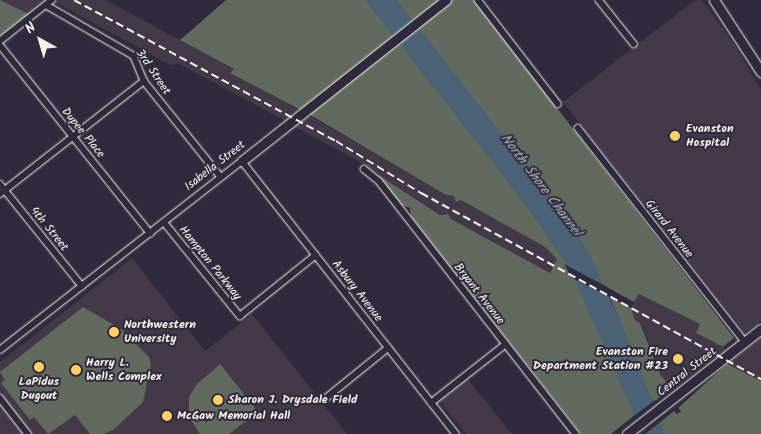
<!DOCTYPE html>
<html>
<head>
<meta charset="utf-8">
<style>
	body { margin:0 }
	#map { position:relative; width:761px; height:434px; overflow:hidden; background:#2f2a3d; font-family:Kalam,sans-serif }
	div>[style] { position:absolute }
	.built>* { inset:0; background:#443949 }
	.green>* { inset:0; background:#626a5e }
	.water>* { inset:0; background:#4c6377 }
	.pier>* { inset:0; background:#2f2a3d }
	.roads { filter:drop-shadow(0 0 1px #f4f1e8) drop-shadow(0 0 1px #f4f1e8) }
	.street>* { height:5.5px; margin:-2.75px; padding:0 2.75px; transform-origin:2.75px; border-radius:2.75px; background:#2f2a3d }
	.secondary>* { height:9px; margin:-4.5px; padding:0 4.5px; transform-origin:4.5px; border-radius:4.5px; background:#2f2a3d }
	.rail>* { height:2px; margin-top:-1px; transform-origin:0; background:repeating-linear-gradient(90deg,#f4f1e8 0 8px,transparent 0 12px) }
	.dots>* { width:14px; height:14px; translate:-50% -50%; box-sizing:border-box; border:2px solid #2f2a3d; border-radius:50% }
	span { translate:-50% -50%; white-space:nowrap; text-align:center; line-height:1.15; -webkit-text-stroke:4px #2f2a3d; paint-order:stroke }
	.street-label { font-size:12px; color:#f4f1e8 }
	.poi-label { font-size:12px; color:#f4f1e8; font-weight:700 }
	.left { translate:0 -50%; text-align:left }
	.right { translate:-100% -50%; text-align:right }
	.water-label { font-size:14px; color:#b1b8bb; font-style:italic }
	.north { position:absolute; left:15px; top:15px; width:50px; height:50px; -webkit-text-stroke:4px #2f2a3d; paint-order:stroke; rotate:321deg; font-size:14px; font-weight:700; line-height:20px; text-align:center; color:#f4f1e8 }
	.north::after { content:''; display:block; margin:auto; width:18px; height:22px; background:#f4f1e8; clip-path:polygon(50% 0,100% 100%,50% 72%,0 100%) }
</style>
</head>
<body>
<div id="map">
	<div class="built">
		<div style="clip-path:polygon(0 0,46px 0,29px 14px)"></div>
		<div style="clip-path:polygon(58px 0,106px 0,234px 69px,230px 73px,299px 110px,286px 121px,177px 63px,172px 66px,55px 2px)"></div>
		<div style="clip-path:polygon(695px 0,702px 0,734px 44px,761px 90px,761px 321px,745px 333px,563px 102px)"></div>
		<div style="clip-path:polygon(307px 114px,446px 195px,454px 196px,545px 247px,557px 259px,550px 273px,451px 219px,447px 213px,441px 215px,353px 158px,293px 126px)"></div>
		<div style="clip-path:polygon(132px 258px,205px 351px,252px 314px,347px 434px,0 434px,0 362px)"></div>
		<div style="clip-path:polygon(639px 293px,701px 324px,696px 333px,726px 349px,673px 390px,660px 374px,641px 323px,635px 320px,629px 310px)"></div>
		<div style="clip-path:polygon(761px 337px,761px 388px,727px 364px)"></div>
		<div style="clip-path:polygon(466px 377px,512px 434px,466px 434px,438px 399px)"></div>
	</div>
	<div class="green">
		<div style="clip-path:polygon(0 0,29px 14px,0 36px)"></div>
		<div style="clip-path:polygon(226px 0,474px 0,734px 338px,723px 347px,696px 333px,700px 324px,639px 294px,634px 302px,570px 267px,636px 414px,611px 434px,581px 434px,411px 217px,410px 208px,401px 205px,377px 174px,440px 215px,448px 214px,451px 219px,550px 273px,557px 259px,545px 247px,461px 200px,456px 202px,454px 196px,446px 195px,312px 116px,230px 73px,234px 69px,180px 40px)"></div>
		<div style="clip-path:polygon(610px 297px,631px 308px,635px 320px,640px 323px,660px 374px,671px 388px,653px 403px)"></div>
		<div style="clip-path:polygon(83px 307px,121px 329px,149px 357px,151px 364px,143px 402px,113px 430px,103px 434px,90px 434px,75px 415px,48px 434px,34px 417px,30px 420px,1px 383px,5px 380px,0 372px)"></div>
		<div style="clip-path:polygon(220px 364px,255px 408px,255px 414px,229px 434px,200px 434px,189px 417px,189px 397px,197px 384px)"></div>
		<div style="clip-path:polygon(727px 364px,761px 381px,761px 434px,645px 434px,674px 411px,677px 414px,681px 411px,678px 408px)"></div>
	</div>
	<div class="water">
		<div style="clip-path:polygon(365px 0,397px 0,567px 217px,591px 257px,624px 330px,666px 434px,643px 434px,569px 267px,515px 191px)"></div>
	</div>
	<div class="pier">
		<div style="clip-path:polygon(564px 264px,607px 287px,612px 298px,572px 278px)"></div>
		<div style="clip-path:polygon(655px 400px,664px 419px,645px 434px,640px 434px,634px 416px)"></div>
	</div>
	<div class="roads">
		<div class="street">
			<div style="left:478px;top:0;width:131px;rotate:52.4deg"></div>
			<div style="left:599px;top:0;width:56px;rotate:51.5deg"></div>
			<div style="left:46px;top:5px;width:102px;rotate:30.1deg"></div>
			<div style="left:134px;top:56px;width:27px;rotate:68deg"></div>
			<div style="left:144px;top:81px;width:123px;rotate:51.3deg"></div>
			<div style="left:0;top:41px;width:66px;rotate:-38.3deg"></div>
			<div style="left:0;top:45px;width:241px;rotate:51.4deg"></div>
			<div style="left:578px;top:128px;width:271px;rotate:52deg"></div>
			<div style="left:364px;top:169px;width:19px;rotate:39deg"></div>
			<div style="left:379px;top:181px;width:321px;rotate:52.1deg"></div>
			<div style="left:0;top:184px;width:131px;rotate:51.2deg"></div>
			<div style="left:0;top:194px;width:183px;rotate:-38.1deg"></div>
			<div style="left:164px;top:222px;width:121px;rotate:51deg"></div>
			<div style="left:240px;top:316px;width:97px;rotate:-38.8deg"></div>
			<div style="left:0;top:350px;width:307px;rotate:-38deg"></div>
			<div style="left:242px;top:161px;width:347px;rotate:51.9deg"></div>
			<div style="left:0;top:398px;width:46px;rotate:52.1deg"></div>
			<div style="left:325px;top:399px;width:81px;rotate:-39deg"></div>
			<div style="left:431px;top:403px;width:95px;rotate:-38.2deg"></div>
		</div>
		<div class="secondary">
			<div style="left:714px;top:0;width:86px;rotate:56.9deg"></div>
			<div style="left:242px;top:161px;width:260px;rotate:-38.3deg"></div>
			<div style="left:627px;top:434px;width:170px;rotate:-38.1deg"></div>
		</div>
	</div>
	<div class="rail">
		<div style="left:74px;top:0;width:298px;rotate:28.3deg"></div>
		<div style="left:336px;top:141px;width:100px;rotate:31.5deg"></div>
		<div style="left:421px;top:193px;width:388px;rotate:28.7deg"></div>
	</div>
	<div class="dots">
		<div style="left:675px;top:136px;background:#ffd166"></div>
		<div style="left:114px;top:332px;background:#ffd166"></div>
		<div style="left:678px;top:359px;background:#ffd166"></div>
		<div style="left:39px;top:367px;background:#ffd166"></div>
		<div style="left:76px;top:370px;background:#ffd166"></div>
		<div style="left:218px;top:400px;background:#ffd166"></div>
		<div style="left:167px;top:416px;background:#ffd166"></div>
	</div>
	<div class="street-label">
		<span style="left:153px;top:72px;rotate:56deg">3rd Street</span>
		<span style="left:83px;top:133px;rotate:51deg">Dupee Place</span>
		<span style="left:215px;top:166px;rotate:-38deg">Isabella Street</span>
		<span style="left:49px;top:229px;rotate:51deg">4th Street</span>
		<span style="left:669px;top:229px;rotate:52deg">Girard Avenue</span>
		<span style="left:210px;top:263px;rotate:51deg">Hampton Parkway</span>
		<span style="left:357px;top:291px;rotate:52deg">Asbury Avenue</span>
		<span style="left:479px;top:294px;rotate:52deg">Bryant Avenue</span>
		<span style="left:687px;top:372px;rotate:-38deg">Central Street</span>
	</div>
	<div class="poi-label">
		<span class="left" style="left:686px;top:136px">Evanston<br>Hospital</span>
		<span class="left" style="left:124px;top:332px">Northwestern<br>University</span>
		<span class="right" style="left:668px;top:359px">Evanston Fire<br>Department Station #23</span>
		<span class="left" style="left:86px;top:370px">Harry L.<br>Wells Complex</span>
		<span style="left:39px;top:389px">LaPidus<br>Dugout</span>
		<span class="left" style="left:228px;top:400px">Sharon J. Drysdale Field</span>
		<span class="left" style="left:177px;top:416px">McGaw Memorial Hall</span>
	</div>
	<div class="water-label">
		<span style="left:541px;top:185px;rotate:53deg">North Shore Channel</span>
	</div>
	<div class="north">N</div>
</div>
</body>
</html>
